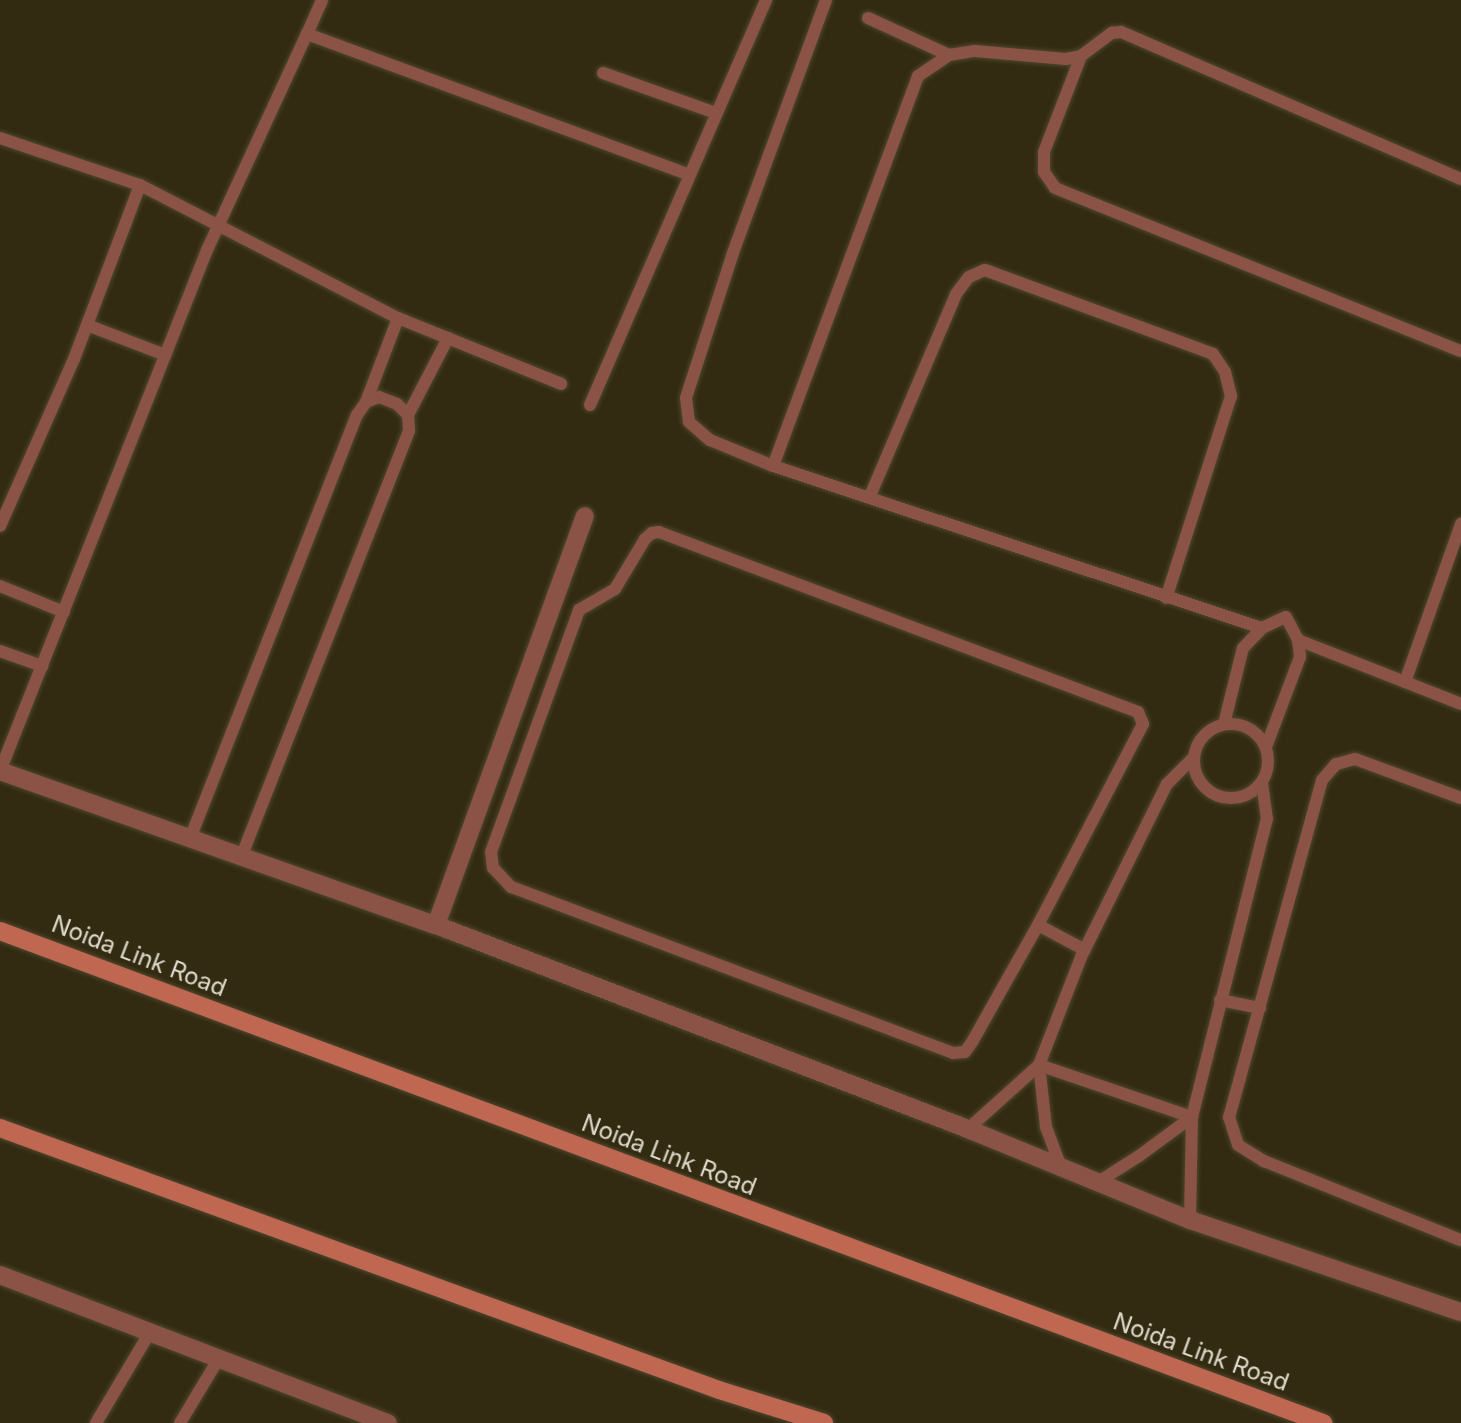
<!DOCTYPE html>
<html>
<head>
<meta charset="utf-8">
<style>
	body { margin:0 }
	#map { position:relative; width:1461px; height:1423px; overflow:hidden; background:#332b11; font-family:Inter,sans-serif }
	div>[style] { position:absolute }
	.roads { filter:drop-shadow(0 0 2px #4e472f) drop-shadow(0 0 2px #4e472f) }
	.service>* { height:12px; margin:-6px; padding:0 6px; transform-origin:6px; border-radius:6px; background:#8b5346 }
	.service>.ring { margin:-6px; padding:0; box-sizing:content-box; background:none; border:12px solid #8b5346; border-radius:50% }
	.minor>* { height:18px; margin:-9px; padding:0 9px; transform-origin:9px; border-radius:9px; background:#8b5346 }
	.tertiary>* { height:18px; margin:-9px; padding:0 9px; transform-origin:9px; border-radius:9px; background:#8b5346 }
	.secondary>* { height:18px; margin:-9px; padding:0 9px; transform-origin:9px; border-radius:9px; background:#c06752 }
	span { translate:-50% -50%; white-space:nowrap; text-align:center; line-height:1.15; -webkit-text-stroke:7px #332b11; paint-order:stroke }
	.street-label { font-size:24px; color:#ded9ca }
</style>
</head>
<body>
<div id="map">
	<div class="roads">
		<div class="service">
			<div style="left:826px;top:0;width:270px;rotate:110.2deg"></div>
			<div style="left:733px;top:253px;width:152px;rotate:108deg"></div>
			<div style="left:686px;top:398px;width:24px;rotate:83deg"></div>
			<div style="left:689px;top:422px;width:28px;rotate:41deg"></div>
			<div style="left:710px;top:440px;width:68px;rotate:22.4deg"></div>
			<div style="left:773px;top:466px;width:515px;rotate:18.33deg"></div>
			<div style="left:868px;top:18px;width:89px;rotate:24.6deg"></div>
			<div style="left:307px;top:34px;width:37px;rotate:-66deg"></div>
			<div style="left:1081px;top:56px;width:103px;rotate:111.1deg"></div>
			<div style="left:1044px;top:152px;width:20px;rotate:90deg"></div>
			<div style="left:1044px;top:172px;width:19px;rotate:55deg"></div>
			<div style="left:1055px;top:188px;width:437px;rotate:21.9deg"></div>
			<div style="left:603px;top:73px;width:120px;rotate:19.5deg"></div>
			<div style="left:0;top:138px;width:148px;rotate:18.6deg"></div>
			<div style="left:140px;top:185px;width:290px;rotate:27.3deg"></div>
			<div style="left:398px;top:318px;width:176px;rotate:22deg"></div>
			<div style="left:87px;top:325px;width:84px;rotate:21deg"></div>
			<div style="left:366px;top:402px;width:90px;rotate:-69.1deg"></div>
			<div style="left:590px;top:405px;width:442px;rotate:-66.5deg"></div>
			<div style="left:408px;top:415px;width:87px;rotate:-62.5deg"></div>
			<div style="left:773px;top:466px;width:416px;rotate:-69.6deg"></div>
			<div style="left:918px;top:76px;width:37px;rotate:-34deg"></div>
			<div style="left:949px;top:55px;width:26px;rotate:-9deg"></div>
			<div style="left:975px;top:51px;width:91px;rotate:5deg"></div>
			<div style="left:1066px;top:59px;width:15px;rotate:-11deg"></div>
			<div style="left:1081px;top:56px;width:39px;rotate:-37deg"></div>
			<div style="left:1112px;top:33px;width:9px;rotate:-6deg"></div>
			<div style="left:1121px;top:32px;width:370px;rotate:23.4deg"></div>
			<div style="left:870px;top:496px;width:220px;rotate:-66.9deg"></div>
			<div style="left:956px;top:294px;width:21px;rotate:-53deg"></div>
			<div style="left:969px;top:277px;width:17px;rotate:-24deg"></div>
			<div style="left:985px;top:270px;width:243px;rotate:20.2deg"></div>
			<div style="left:1213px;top:354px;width:22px;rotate:56deg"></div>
			<div style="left:1225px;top:372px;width:25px;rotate:76deg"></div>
			<div style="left:1231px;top:396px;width:212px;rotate:107.8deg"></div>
			<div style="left:0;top:526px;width:183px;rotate:-66.1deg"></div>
			<div style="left:74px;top:359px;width:186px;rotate:-69.2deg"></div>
			<div style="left:0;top:586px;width:69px;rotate:22.1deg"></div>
			<div style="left:1298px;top:640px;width:175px;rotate:21.4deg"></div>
			<div style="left:0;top:651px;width:45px;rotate:19.7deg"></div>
			<div style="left:1405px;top:682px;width:168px;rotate:-70.5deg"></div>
			<div style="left:1224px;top:724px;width:78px;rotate:-76deg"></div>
			<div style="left:1243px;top:648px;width:28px;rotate:-46deg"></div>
			<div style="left:1262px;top:628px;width:26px;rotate:-25deg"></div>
			<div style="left:1286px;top:617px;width:26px;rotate:62deg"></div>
			<div style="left:1298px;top:640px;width:17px;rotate:83deg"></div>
			<div style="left:1300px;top:657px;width:96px;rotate:110.7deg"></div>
			<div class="ring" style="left:1194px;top:724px;width:62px;height:62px"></div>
			<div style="left:0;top:771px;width:561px;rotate:-68.33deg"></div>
			<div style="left:207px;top:250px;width:238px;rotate:-65.2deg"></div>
			<div style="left:307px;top:34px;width:406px;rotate:20.2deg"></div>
			<div style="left:1461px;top:798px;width:113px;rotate:-159.8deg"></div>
			<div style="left:1355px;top:759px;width:20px;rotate:165deg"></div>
			<div style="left:1336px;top:764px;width:21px;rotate:131deg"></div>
			<div style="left:1322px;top:780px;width:350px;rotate:105.4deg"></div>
			<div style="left:1229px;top:1117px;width:29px;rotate:72deg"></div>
			<div style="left:1238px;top:1145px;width:31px;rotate:32deg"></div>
			<div style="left:1264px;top:1161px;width:212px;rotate:21.9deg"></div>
			<div style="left:191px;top:836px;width:453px;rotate:-68.5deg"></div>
			<div style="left:357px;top:415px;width:16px;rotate:-55deg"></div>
			<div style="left:366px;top:402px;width:14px;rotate:-21deg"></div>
			<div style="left:379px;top:397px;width:19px;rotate:21deg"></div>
			<div style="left:397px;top:404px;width:16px;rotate:45deg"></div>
			<div style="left:408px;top:415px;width:16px;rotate:86deg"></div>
			<div style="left:409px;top:431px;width:456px;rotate:111.5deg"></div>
			<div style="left:1038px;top:925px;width:134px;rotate:119.4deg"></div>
			<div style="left:972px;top:1042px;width:12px;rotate:125deg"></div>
			<div style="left:965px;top:1052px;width:12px;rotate:175deg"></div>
			<div style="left:953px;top:1053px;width:472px;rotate:-159.4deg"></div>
			<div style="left:511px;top:887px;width:26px;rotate:-133deg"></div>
			<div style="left:493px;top:868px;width:16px;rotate:-97deg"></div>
			<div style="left:491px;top:852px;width:258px;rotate:-70deg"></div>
			<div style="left:579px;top:610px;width:42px;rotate:-30.3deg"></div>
			<div style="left:615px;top:589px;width:58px;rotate:-59deg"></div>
			<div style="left:645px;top:539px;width:9px;rotate:-41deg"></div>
			<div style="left:652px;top:533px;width:7px;rotate:-8deg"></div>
			<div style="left:659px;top:532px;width:512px;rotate:20.6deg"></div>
			<div style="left:1138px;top:712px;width:13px;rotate:67deg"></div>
			<div style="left:1143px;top:724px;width:227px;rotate:117.6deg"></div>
			<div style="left:1038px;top:925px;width:53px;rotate:28deg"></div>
			<div style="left:1220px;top:1000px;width:41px;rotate:11.3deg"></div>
			<div style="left:968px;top:1129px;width:96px;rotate:-42deg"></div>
			<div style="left:1039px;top:1065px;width:116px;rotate:-68.7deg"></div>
			<div style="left:1081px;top:957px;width:193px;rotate:-63.6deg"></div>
			<div style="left:1167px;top:784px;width:38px;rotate:-45deg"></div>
			<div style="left:1061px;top:1167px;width:43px;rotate:-110.6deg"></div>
			<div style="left:1046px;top:1127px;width:62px;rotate:-96.4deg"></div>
			<div style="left:1039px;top:1065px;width:162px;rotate:18.8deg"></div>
			<div style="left:1098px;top:1182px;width:49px;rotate:-32.4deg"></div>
			<div style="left:1139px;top:1156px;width:66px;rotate:-36.3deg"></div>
			<div style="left:1190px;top:1220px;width:103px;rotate:-88.9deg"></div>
			<div style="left:1192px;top:1117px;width:307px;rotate:-75.9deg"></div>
			<div style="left:1267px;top:819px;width:37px;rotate:-98deg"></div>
			<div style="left:96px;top:1423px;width:106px;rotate:-59.3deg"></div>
			<div style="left:180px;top:1423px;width:76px;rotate:-59deg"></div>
		</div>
		<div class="minor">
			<div style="left:0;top:771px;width:462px;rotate:19.5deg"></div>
			<div style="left:436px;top:925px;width:570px;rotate:20.98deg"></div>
			<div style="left:968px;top:1129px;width:240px;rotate:22.3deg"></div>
			<div style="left:1190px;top:1220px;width:286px;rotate:18.8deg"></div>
			<div style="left:436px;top:925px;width:435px;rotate:-70deg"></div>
		</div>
		<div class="tertiary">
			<div style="left:0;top:1275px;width:415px;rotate:20.9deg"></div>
		</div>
		<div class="secondary">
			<div style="left:0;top:931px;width:1412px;rotate:20.4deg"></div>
			<div style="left:0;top:1128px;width:765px;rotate:20.02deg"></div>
			<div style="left:719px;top:1390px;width:110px;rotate:17.4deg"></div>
		</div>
	</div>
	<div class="street-label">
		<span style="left:139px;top:956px;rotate:21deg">Noida Link Road</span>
		<span style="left:669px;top:1155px;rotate:21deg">Noida Link Road</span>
		<span style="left:1201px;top:1352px;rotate:20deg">Noida Link Road</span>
	</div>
</div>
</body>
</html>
